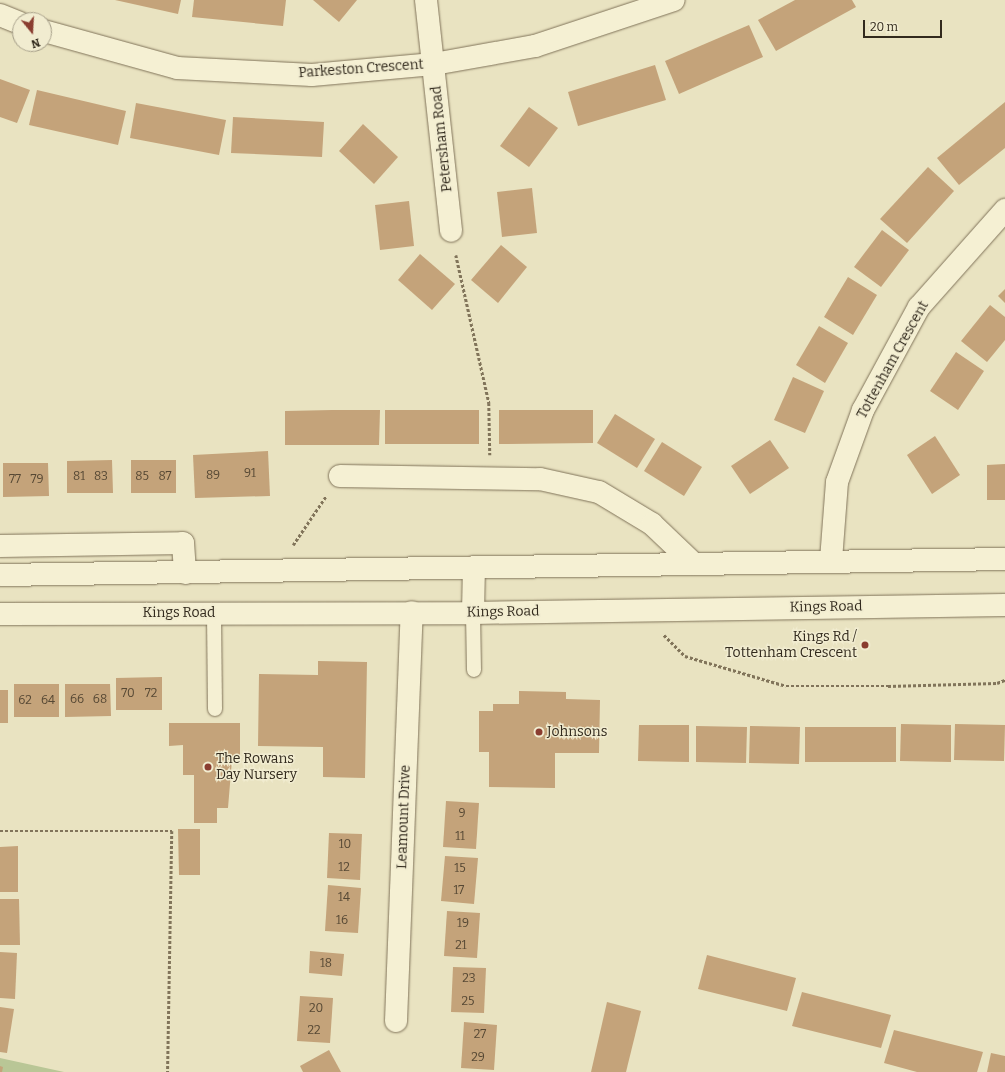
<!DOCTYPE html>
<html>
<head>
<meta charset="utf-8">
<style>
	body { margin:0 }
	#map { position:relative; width:1005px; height:1072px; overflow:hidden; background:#e9e3c1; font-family:Bitter,serif }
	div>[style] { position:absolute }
	.green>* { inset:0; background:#b9c696 }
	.building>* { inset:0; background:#c4a37a }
	.path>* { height:2.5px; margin-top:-1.25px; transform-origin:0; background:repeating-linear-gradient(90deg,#81745a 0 3px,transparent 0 5px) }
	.roads { filter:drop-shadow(0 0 1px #81745a) drop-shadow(0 0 1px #81745a) }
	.lane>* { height:14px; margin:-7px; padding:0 7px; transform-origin:7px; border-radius:7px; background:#f5f0d3 }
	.street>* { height:22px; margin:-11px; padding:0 11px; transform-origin:11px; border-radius:11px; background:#f5f0d3 }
	.secondary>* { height:22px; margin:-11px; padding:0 11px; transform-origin:11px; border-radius:11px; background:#f5f0d3 }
	.dots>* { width:11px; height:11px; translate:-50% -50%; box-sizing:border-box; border:2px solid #f1ecd0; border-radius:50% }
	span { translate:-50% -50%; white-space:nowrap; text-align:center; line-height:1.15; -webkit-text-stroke:3px #f1ecd0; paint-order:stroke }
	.number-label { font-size:12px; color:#564834 }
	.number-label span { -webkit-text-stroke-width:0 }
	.street-label { font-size:14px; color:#322a1d }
	.poi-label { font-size:14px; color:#322a1d }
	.right { translate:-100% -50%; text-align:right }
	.left { translate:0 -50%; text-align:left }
	.north { position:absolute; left:12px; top:12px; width:40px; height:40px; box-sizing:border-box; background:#f1ecd0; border:1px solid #a59e88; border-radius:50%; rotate:162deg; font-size:11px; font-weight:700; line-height:16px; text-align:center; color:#322a1d }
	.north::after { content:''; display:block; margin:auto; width:14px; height:18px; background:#8a3d30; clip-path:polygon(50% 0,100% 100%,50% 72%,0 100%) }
	.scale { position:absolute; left:863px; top:20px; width:79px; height:18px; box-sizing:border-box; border:2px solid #322a1d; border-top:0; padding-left:5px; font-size:12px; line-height:14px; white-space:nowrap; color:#322a1d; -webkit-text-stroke:3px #f1ecd0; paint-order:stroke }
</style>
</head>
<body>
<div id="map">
	<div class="green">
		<div style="clip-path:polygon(0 1058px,64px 1072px,0 1072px)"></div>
	</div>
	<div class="building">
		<div style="clip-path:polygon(115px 0,181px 0,178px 14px)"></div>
		<div style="clip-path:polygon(194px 0,286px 0,283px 26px,192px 17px)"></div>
		<div style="clip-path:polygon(313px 0,357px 0,339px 22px)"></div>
		<div style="clip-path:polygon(795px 0,852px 0,856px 7px,776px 51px,758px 20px)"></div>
		<div style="clip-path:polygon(749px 25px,763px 57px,679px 94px,665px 61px)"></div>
		<div style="clip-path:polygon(655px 65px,666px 100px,578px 126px,568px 92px)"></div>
		<div style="clip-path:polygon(0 79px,30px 90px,17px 123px,0 117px)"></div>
		<div style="clip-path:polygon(37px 90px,126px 111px,118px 145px,29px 125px)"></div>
		<div style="clip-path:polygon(1005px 102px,1005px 148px,959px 185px,937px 158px)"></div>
		<div style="clip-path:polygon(136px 103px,226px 120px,219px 155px,130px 138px)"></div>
		<div style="clip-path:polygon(529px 107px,558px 128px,529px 167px,500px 146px)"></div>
		<div style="clip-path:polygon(233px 117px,324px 122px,322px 157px,231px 153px)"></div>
		<div style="clip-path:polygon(363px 124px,398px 157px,374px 184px,339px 151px)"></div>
		<div style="clip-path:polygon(928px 167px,954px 191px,907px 243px,880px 219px)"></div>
		<div style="clip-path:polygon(532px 188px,537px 233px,502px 237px,497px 192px)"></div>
		<div style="clip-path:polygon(409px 201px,414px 246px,380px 250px,375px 205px)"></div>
		<div style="clip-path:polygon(882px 230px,909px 250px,881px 287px,854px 267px)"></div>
		<div style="clip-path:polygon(501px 245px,527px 267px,498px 303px,471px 280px)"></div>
		<div style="clip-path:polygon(420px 254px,455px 284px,432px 310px,398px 280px)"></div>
		<div style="clip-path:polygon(848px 277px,877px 295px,853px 335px,824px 317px)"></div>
		<div style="clip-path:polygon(1005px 289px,1005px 303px,998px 296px)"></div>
		<div style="clip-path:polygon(990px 305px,1005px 317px,1005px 340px,987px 362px,961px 341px)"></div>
		<div style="clip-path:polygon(819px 326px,848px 343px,825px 383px,796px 365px)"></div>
		<div style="clip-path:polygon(956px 352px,984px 371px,958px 410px,930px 391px)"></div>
		<div style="clip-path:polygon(793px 377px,824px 391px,805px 433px,774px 420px)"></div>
		<div style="clip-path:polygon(332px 410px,380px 410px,379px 445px,285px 445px,285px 411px)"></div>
		<div style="clip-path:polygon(385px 410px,479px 410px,479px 444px,385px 444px)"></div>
		<div style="clip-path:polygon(499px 410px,593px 410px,593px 443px,499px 444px)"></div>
		<div style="clip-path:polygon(615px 414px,655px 439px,637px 468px,597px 443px)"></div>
		<div style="clip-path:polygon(935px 436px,960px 475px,932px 494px,907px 455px)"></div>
		<div style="clip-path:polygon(770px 440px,789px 468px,750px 494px,731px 466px)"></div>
		<div style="clip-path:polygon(662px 442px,702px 467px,684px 496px,644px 471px)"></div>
		<div style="clip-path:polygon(268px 451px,270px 496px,195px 498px,193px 455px)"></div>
		<div style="clip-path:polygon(112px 460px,113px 493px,67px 493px,67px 461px)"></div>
		<div style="clip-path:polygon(131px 460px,176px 460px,176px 493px,131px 493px)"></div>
		<div style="clip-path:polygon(3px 463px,48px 463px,49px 496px,3px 497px)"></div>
		<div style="clip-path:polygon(1005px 464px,1005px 500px,987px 500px,987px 465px)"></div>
		<div style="clip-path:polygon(318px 661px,367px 662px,365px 778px,323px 777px,323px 747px,258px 746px,259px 674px,318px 675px)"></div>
		<div style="clip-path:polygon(162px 677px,162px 710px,116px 710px,116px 678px)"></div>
		<div style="clip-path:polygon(14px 684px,59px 684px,59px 717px,14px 717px)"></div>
		<div style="clip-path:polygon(65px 684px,110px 684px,111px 716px,65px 717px)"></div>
		<div style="clip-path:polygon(0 690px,8px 690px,8px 723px,0 723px)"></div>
		<div style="clip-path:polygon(519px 691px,566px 692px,566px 699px,600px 700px,599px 753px,555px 753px,555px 788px,489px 787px,489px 752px,479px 752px,479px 711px,493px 711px,493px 704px,519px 704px)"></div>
		<div style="clip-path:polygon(169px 723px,240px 723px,240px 760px,232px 760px,228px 808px,217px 808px,217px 823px,194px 823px,194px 775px,183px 775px,183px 745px,169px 746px)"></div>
		<div style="clip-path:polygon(901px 724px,951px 725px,951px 762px,900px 761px)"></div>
		<div style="clip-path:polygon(955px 724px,1005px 725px,1004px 761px,954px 760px)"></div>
		<div style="clip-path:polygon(639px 725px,689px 725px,689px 762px,638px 761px)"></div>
		<div style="clip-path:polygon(696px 726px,747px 727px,746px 763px,696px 762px)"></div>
		<div style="clip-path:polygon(750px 726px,800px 727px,799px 764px,749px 763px)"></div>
		<div style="clip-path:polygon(805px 727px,896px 727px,896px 762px,805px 762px)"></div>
		<div style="clip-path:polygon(446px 801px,479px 803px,476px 849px,443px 847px)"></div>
		<div style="clip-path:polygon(178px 829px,200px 829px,200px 875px,179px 875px)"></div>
		<div style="clip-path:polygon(329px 833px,362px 834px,360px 880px,327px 878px)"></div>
		<div style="clip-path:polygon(18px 846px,18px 892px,0 892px,0 847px)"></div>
		<div style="clip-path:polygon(445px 856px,478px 858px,474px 904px,441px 901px)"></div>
		<div style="clip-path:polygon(328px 885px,361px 888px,358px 933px,325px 931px)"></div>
		<div style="clip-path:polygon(0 899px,19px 899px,20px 945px,0 945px)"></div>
		<div style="clip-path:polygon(447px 911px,480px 913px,477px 958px,444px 956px)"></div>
		<div style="clip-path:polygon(310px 951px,344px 954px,342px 976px,309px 973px)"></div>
		<div style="clip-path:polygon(0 952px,17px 953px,15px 999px,0 998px)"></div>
		<div style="clip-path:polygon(707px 955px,796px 978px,787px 1011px,698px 989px)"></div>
		<div style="clip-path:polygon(453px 967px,486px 968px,484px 1013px,451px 1012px)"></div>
		<div style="clip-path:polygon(802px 992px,891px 1015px,881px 1048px,792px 1026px)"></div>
		<div style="clip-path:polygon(300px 996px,333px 998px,330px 1043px,297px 1041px)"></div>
		<div style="clip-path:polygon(607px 1002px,641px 1011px,626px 1072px,591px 1072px)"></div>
		<div style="clip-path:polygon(0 1007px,14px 1009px,7px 1053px,0 1052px)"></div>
		<div style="clip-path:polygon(464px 1022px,497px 1025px,494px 1070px,461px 1068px)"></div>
		<div style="clip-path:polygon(894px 1030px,983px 1052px,977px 1072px,917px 1072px,884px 1063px)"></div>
		<div style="clip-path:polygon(329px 1050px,341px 1072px,303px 1072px,300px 1066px)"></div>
		<div style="clip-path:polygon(991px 1053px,1005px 1056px,1005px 1072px,987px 1072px)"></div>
		<div style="clip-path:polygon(0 1066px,3px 1067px,2px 1072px,0 1072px)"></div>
	</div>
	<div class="path">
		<div style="left:456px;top:255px;width:152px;rotate:77.4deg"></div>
		<div style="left:489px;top:403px;width:52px;rotate:88.9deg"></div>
		<div style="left:293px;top:545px;width:59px;rotate:-56deg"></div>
		<div style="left:664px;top:635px;width:30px;rotate:45deg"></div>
		<div style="left:685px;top:656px;width:105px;rotate:16.5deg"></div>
		<div style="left:786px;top:686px;width:102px"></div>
		<div style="left:888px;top:686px;width:109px;rotate:-1.6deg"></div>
		<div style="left:997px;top:683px;width:9px;rotate:-21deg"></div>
		<div style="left:0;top:831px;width:172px"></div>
		<div style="left:172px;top:831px;width:241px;rotate:91deg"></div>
	</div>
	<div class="roads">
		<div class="lane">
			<div style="left:214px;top:613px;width:96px;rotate:89.4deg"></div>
			<div style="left:473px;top:613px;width:57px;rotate:89deg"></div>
		</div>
		<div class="street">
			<div style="left:426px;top:0;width:232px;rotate:83.8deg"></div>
			<div style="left:0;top:15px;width:22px;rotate:22deg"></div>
			<div style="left:44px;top:31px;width:138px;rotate:15.5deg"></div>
			<div style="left:177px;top:68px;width:135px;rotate:3deg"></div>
			<div style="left:312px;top:75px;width:122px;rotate:-5.2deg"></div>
			<div style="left:434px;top:64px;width:103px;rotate:-10.1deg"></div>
			<div style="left:535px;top:46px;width:146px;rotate:-18.3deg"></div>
			<div style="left:340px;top:476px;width:200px;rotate:0.9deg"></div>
			<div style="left:540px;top:479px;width:60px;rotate:12.4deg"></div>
			<div style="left:599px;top:492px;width:62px;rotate:31.1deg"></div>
			<div style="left:652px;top:524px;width:57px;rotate:43.6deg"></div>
			<div style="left:0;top:546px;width:183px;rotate:-0.9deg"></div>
			<div style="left:183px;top:543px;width:30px;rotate:86deg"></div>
			<div style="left:831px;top:560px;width:78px;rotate:-85.6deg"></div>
			<div style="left:837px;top:482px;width:77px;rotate:-70.1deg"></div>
			<div style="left:863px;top:410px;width:117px;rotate:-61.5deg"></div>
			<div style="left:919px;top:307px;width:130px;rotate:-48.4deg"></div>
			<div style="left:473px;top:613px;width:46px;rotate:-88.8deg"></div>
			<div style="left:396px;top:1021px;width:409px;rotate:-87.8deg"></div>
		</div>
		<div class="secondary">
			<div style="left:0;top:575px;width:1005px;rotate:-0.91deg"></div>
			<div style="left:0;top:614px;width:473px;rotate:-0.1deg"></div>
			<div style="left:473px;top:613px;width:532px;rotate:-0.86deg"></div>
		</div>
	</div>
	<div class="dots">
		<div style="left:865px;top:645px;background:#8a3d30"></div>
		<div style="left:539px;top:732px;background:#8a3d30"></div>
		<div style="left:208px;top:767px;background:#8a3d30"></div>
	</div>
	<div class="number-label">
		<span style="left:250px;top:474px">91</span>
		<span style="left:213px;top:476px">89</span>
		<span style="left:79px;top:477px">81</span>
		<span style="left:101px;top:477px">83</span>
		<span style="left:142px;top:477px">85</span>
		<span style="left:165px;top:477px">87</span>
		<span style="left:15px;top:480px">77</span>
		<span style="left:37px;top:480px">79</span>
		<span style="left:128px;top:694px">70</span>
		<span style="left:151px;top:694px">72</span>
		<span style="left:77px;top:700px">66</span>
		<span style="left:100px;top:700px">68</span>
		<span style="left:25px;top:701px">62</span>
		<span style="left:48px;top:701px">64</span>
		<span style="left:462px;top:814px">9</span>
		<span style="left:460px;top:837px">11</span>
		<span style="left:345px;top:845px">10</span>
		<span style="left:344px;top:868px">12</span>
		<span style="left:460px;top:869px">15</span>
		<span style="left:459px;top:891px">17</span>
		<span style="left:344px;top:898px">14</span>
		<span style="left:342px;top:921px">16</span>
		<span style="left:463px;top:924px">19</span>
		<span style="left:461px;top:946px">21</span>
		<span style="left:326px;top:964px">18</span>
		<span style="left:469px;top:979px">23</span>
		<span style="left:468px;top:1002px">25</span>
		<span style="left:316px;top:1009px">20</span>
		<span style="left:314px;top:1031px">22</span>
		<span style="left:480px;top:1035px">27</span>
		<span style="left:478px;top:1058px">29</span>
	</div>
	<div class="street-label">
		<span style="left:361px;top:69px;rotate:-4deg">Parkeston Crescent</span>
		<span style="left:442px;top:139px;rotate:-96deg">Petersham Road</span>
		<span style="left:893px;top:360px;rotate:-61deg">Tottenham Crescent</span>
		<span style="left:826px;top:607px;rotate:-1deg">Kings Road</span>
		<span style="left:503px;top:612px;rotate:-1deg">Kings Road</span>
		<span style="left:179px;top:613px">Kings Road</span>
		<span style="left:404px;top:817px;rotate:-88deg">Leamount Drive</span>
	</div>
	<div class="poi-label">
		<span class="right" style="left:857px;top:645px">Kings Rd /<br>Tottenham Crescent</span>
		<span class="left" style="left:547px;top:732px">Johnsons</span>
		<span class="left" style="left:216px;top:767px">The Rowans<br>Day Nursery</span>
	</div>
	<div class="north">N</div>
	<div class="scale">20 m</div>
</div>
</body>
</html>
